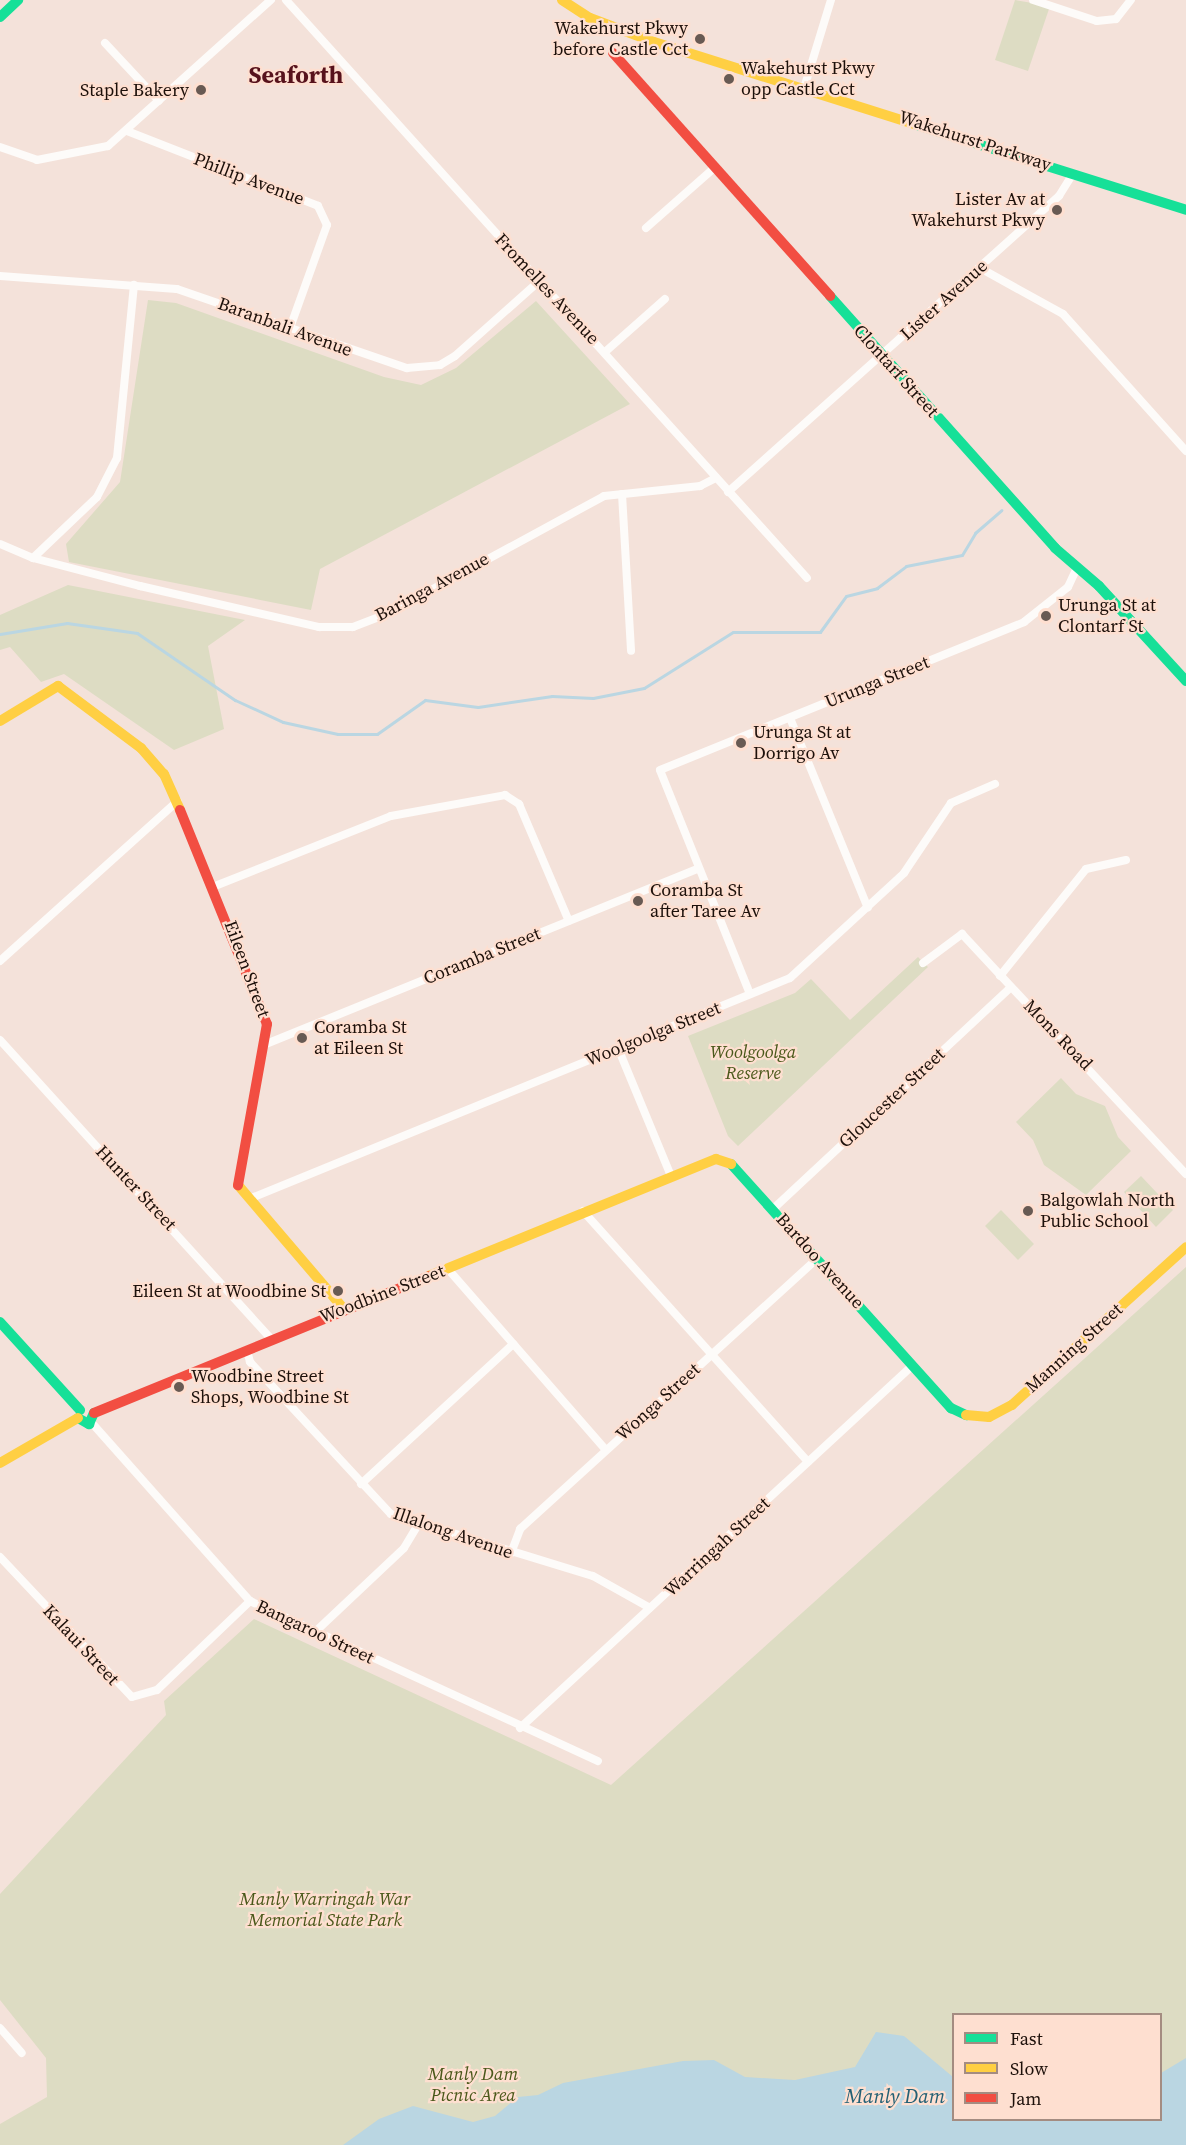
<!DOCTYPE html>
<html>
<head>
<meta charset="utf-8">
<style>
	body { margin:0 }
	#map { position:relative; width:1186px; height:2145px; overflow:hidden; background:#f4e2da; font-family:"Source Serif 4",serif }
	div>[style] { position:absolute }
	.green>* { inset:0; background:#dddcc3 }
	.water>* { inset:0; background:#bad6e2 }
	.stream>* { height:3px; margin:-1.5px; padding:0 1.5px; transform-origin:1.5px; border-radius:1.5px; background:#bad6e2 }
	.street>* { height:8px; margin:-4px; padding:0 4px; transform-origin:4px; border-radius:4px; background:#fdfbf9 }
	.fast>* { height:10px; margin:-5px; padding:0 5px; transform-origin:5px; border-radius:5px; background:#16e098 }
	.slow>* { height:10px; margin:-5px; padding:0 5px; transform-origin:5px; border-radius:5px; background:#ffcf43 }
	.jam>* { height:10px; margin:-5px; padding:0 5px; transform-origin:5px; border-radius:5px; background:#f24e42 }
	.dots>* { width:16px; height:16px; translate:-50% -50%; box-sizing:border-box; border:3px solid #fedfd0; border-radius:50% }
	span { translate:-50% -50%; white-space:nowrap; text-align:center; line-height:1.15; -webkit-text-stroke:4.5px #fedfd0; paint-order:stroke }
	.poi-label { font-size:18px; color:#1d100a }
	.right { translate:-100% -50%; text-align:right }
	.left { translate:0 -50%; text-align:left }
	.street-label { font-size:18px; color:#1d100a }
	.park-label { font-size:18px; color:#4a581a; font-style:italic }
	.water-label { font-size:20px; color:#236075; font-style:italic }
	.district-label { font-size:24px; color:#57121c; font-weight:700 }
	.legend { position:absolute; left:952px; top:2013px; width:210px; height:108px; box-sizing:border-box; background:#fedfd0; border:2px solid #a48c81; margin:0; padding:8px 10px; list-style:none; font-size:18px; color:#1d100a }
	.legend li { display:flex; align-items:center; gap:12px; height:30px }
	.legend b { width:30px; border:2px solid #a48c81 }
</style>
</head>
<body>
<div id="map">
	<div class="green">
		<div style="clip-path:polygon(1015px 0,1050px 6px,1028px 71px,995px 60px)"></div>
		<div style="clip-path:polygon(148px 300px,176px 303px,384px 377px,421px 385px,456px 368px,536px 301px,630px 404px,320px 569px,311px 610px,69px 562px,66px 544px,120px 482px)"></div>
		<div style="clip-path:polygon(68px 585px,245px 620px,208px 646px,224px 729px,174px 750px,64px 674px,41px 682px,10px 647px,0 650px,0 615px)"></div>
		<div style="clip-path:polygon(918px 957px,928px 967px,738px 1146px,728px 1136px,688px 1036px,795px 993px,811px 979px,850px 1020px)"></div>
		<div style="clip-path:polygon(1061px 1078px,1076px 1094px,1105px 1106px,1118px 1137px,1131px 1151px,1086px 1195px,1044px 1165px,1033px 1140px,1016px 1122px)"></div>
		<div style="clip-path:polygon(1141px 1176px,1173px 1210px,1156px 1227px,1124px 1192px)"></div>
		<div style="clip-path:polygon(1001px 1210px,1034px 1244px,1018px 1260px,985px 1226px)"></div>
		<div style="clip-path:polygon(evenodd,1186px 1267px,1186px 2145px,0 2145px,0 2124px,47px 2097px,46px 2058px,0 2000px,0 1894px,166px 1715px,164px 1701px,254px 1619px,611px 1785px,1186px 1267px,954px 2014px,1160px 2014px,1160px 2120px,954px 2120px,954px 2014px)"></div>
	</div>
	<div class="water">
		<div style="clip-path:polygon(876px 2032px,904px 2036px,953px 2077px,954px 2120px,1160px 2120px,1161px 2073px,1186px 2058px,1186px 2145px,343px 2145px,379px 2119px,413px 2106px,473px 2122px,495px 2116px,518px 2097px,538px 2095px,563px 2083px,683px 2061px,714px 2060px,745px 2077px,795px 2080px,855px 2067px)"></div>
	</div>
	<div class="stream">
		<div style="left:0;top:634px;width:68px;rotate:-9.3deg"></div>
		<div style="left:67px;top:623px;width:71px;rotate:8.1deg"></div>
		<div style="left:137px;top:633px;width:119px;rotate:34.4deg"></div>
		<div style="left:235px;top:700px;width:53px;rotate:24.6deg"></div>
		<div style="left:283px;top:722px;width:56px;rotate:12.3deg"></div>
		<div style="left:338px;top:734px;width:39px"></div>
		<div style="left:377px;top:734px;width:59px;rotate:-35.3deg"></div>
		<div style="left:425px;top:700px;width:53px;rotate:7.5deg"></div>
		<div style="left:478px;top:707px;width:75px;rotate:-8.5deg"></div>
		<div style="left:552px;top:696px;width:41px;rotate:2.8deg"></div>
		<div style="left:593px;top:698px;width:52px;rotate:-11.1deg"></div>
		<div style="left:644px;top:688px;width:105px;rotate:-32.2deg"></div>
		<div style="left:733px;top:632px;width:87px"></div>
		<div style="left:820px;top:632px;width:44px;rotate:-54.2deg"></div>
		<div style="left:846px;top:596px;width:32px;rotate:-14deg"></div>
		<div style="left:877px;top:588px;width:36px;rotate:-37deg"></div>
		<div style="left:906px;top:566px;width:57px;rotate:-11.1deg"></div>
		<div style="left:962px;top:555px;width:26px;rotate:-59deg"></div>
		<div style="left:975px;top:533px;width:35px;rotate:-41deg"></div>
	</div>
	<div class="street">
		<div style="left:286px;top:0;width:778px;rotate:47.97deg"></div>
		<div style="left:1033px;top:0;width:67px;rotate:18.2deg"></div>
		<div style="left:1097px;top:21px;width:19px;rotate:-6deg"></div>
		<div style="left:1116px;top:19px;width:24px;rotate:-52deg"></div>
		<div style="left:105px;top:43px;width:79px;rotate:47deg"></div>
		<div style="left:805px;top:85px;width:89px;rotate:-73deg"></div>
		<div style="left:127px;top:131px;width:205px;rotate:21.4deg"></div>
		<div style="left:318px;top:206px;width:21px;rotate:65deg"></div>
		<div style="left:327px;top:225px;width:109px;rotate:109.8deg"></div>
		<div style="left:0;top:147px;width:39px;rotate:19deg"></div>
		<div style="left:37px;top:160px;width:72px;rotate:-11.2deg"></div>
		<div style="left:108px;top:146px;width:219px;rotate:-41.9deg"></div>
		<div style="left:646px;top:228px;width:89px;rotate:-41.4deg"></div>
		<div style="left:980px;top:268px;width:95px;rotate:29deg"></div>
		<div style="left:1063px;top:314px;width:184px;rotate:48.1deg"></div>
		<div style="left:0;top:276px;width:177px;rotate:4.2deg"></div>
		<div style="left:177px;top:289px;width:243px;rotate:19deg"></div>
		<div style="left:407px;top:368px;width:33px;rotate:-5deg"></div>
		<div style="left:440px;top:365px;width:17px;rotate:-31deg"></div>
		<div style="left:455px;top:356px;width:111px;rotate:-41.7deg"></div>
		<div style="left:605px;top:352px;width:80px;rotate:-41.5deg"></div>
		<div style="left:728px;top:492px;width:444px;rotate:-41.8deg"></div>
		<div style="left:1059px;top:196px;width:26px;rotate:-58deg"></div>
		<div style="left:622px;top:494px;width:157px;rotate:86.7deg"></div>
		<div style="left:0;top:544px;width:36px;rotate:23deg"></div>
		<div style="left:33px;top:558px;width:111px;rotate:14.7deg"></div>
		<div style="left:140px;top:586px;width:184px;rotate:12.9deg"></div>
		<div style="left:319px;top:627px;width:34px"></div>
		<div style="left:353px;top:627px;width:34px;rotate:-21deg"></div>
		<div style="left:385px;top:615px;width:249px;rotate:-28.5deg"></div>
		<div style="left:604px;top:496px;width:97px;rotate:-5.9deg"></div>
		<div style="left:700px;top:486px;width:18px;rotate:-27deg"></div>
		<div style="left:33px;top:558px;width:88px;rotate:-43.6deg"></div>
		<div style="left:97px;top:497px;width:44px;rotate:-62.9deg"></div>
		<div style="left:117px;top:458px;width:174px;rotate:-84.4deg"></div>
		<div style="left:790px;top:718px;width:205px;rotate:67.7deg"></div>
		<div style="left:215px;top:886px;width:189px;rotate:-21.7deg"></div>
		<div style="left:391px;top:816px;width:116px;rotate:-10.4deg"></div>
		<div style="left:505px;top:795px;width:17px;rotate:33deg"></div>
		<div style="left:519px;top:804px;width:127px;rotate:66.9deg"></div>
		<div style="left:0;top:961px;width:239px;rotate:-42deg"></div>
		<div style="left:923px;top:963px;width:49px;rotate:-36.6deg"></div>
		<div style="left:962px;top:934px;width:328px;rotate:47deg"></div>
		<div style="left:1000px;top:976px;width:137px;rotate:-51.2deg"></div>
		<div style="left:1086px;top:869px;width:41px;rotate:-12.7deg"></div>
		<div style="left:750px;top:994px;width:241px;rotate:-111.9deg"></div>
		<div style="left:660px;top:770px;width:393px;rotate:-22.1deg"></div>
		<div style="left:1024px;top:622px;width:56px;rotate:-38.5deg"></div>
		<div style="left:1068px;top:587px;width:19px;rotate:-65deg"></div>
		<div style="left:0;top:1040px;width:404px;rotate:47.8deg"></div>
		<div style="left:266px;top:1044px;width:466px;rotate:-22.1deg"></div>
		<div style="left:618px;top:1048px;width:139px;rotate:67.5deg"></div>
		<div style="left:249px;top:1199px;width:584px;rotate:-22.22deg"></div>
		<div style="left:790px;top:978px;width:155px;rotate:-42.6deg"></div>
		<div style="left:904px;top:873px;width:84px;rotate:-56.1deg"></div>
		<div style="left:951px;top:803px;width:48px;rotate:-23.4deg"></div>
		<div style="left:773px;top:1209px;width:325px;rotate:-43deg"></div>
		<div style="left:583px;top:1211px;width:337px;rotate:48.1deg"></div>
		<div style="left:448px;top:1269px;width:240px;rotate:48.9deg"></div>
		<div style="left:247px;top:1350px;width:12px;rotate:76deg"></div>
		<div style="left:250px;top:1362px;width:207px;rotate:47.2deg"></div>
		<div style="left:391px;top:1514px;width:211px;rotate:17.1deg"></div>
		<div style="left:593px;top:1576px;width:65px;rotate:29.3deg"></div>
		<div style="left:91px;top:1422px;width:239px;rotate:48.4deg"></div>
		<div style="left:250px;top:1601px;width:383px;rotate:24.7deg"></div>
		<div style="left:361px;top:1484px;width:207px;rotate:-42.6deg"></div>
		<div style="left:511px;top:1553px;width:26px;rotate:-69deg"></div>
		<div style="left:520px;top:1529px;width:401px;rotate:-42.3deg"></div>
		<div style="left:0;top:1557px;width:192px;rotate:46.7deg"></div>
		<div style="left:132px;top:1697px;width:26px;rotate:-16deg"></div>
		<div style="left:157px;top:1690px;width:129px;rotate:-43.7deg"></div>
		<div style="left:315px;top:1632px;width:122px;rotate:-43.3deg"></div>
		<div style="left:404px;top:1548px;width:27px;rotate:-59deg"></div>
		<div style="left:520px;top:1728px;width:535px;rotate:-42.73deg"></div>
		<div style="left:0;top:2028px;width:33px;rotate:49deg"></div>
	</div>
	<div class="fast">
		<div style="left:0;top:17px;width:25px;rotate:-43deg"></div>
		<div style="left:917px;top:125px;width:282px;rotate:17.5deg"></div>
		<div style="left:830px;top:296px;width:338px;rotate:48.2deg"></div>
		<div style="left:1055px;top:548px;width:58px;rotate:40.8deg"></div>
		<div style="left:1099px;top:586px;width:129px;rotate:47.5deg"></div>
		<div style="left:731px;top:1164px;width:329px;rotate:48deg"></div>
		<div style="left:951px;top:1408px;width:17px;rotate:25deg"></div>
		<div style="left:0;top:1322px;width:119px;rotate:47.7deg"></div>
		<div style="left:78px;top:1418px;width:13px;rotate:29deg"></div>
		<div style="left:89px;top:1424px;width:12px;rotate:-66deg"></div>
	</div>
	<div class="slow">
		<div style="left:562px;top:0;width:33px;rotate:33deg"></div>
		<div style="left:590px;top:18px;width:68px;rotate:20.6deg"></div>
		<div style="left:654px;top:42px;width:276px;rotate:17.5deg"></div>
		<div style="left:0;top:721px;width:68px;rotate:-31.1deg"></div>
		<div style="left:58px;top:686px;width:104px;rotate:36.8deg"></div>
		<div style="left:141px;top:748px;width:35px;rotate:49deg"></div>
		<div style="left:164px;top:774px;width:39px;rotate:66deg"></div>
		<div style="left:238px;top:1185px;width:163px;rotate:49.5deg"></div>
		<div style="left:429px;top:1276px;width:310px;rotate:-22.2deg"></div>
		<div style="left:716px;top:1159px;width:16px;rotate:18deg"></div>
		<div style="left:966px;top:1415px;width:23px;rotate:5deg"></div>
		<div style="left:989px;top:1417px;width:26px;rotate:-28deg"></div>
		<div style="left:1012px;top:1405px;width:235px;rotate:-42.2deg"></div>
		<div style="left:0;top:1463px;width:90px;rotate:-30deg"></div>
	</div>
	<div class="jam">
		<div style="left:613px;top:53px;width:326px;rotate:48.2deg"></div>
		<div style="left:180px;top:810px;width:231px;rotate:67.9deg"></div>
		<div style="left:267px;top:1024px;width:164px;rotate:100.2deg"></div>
		<div style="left:94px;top:1413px;width:362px;rotate:-22.2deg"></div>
	</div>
	<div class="dots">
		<div style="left:700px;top:39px;background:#685a53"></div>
		<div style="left:729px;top:79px;background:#685a53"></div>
		<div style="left:201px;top:90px;background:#685a53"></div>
		<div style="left:1057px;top:210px;background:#685a53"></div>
		<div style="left:1046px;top:616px;background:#685a53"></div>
		<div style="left:741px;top:743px;background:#685a53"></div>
		<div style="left:638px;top:901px;background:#685a53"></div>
		<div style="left:302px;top:1038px;background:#685a53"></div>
		<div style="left:1028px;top:1211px;background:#685a53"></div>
		<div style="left:338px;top:1291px;background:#685a53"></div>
		<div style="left:179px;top:1387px;background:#685a53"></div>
	</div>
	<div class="poi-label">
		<span class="right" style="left:688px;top:39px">Wakehurst Pkwy<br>before Castle Cct</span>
		<span class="left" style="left:741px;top:79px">Wakehurst Pkwy<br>opp Castle Cct</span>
		<span class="right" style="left:189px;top:90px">Staple Bakery</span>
		<span class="right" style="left:1045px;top:210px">Lister Av at<br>Wakehurst Pkwy</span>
		<span class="left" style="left:1058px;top:616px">Urunga St at<br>Clontarf St</span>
		<span class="left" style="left:753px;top:743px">Urunga St at<br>Dorrigo Av</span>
		<span class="left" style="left:650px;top:901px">Coramba St<br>after Taree Av</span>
		<span class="left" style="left:314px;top:1038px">Coramba St<br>at Eileen St</span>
		<span class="left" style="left:1040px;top:1211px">Balgowlah North<br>Public School</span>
		<span class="right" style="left:326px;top:1291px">Eileen St at Woodbine St</span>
		<span class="left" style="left:191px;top:1387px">Woodbine Street<br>Shops, Woodbine St</span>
	</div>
	<div class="street-label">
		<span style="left:975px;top:141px;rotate:18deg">Wakehurst Parkway</span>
		<span style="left:249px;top:179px;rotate:21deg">Phillip Avenue</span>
		<span style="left:547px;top:289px;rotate:47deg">Fromelles Avenue</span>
		<span style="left:944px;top:300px;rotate:-42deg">Lister Avenue</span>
		<span style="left:285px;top:327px;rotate:20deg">Baranbali Avenue</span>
		<span style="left:896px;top:371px;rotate:48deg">Clontarf Street</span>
		<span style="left:432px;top:587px;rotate:-28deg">Baringa Avenue</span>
		<span style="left:877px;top:682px;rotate:-22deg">Urunga Street</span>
		<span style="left:482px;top:956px;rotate:-22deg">Coramba Street</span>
		<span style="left:247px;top:969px;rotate:70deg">Eileen Street</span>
		<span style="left:653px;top:1034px;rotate:-22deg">Woolgoolga Street</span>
		<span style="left:1058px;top:1035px;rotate:46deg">Mons Road</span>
		<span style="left:892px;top:1098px;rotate:-43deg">Gloucester Street</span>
		<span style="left:136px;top:1188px;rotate:47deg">Hunter Street</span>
		<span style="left:820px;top:1261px;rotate:48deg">Bardoo Avenue</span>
		<span style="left:382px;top:1294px;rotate:-21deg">Woodbine Street</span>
		<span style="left:1074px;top:1348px;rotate:-42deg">Manning Street</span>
		<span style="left:658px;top:1402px;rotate:-42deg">Wonga Street</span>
		<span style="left:453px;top:1533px;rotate:19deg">Illalong Avenue</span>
		<span style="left:717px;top:1547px;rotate:-43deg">Warringah Street</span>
		<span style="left:315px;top:1632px;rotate:25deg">Bangaroo Street</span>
		<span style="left:81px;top:1645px;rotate:47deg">Kalaui Street</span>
	</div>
	<div class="park-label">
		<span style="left:753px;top:1063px">Woolgoolga<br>Reserve</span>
		<span style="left:325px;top:1910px">Manly Warringah War<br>Memorial State Park</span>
		<span style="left:473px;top:2085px">Manly Dam<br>Picnic Area</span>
	</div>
	<div class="water-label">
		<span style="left:895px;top:2096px">Manly Dam</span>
	</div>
	<div class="district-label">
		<span style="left:296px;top:75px">Seaforth</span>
	</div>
	<ul class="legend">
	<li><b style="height:8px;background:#16e098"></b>Fast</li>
	<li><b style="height:8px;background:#ffcf43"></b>Slow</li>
	<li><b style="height:8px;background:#f24e42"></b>Jam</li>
	</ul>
</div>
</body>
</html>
